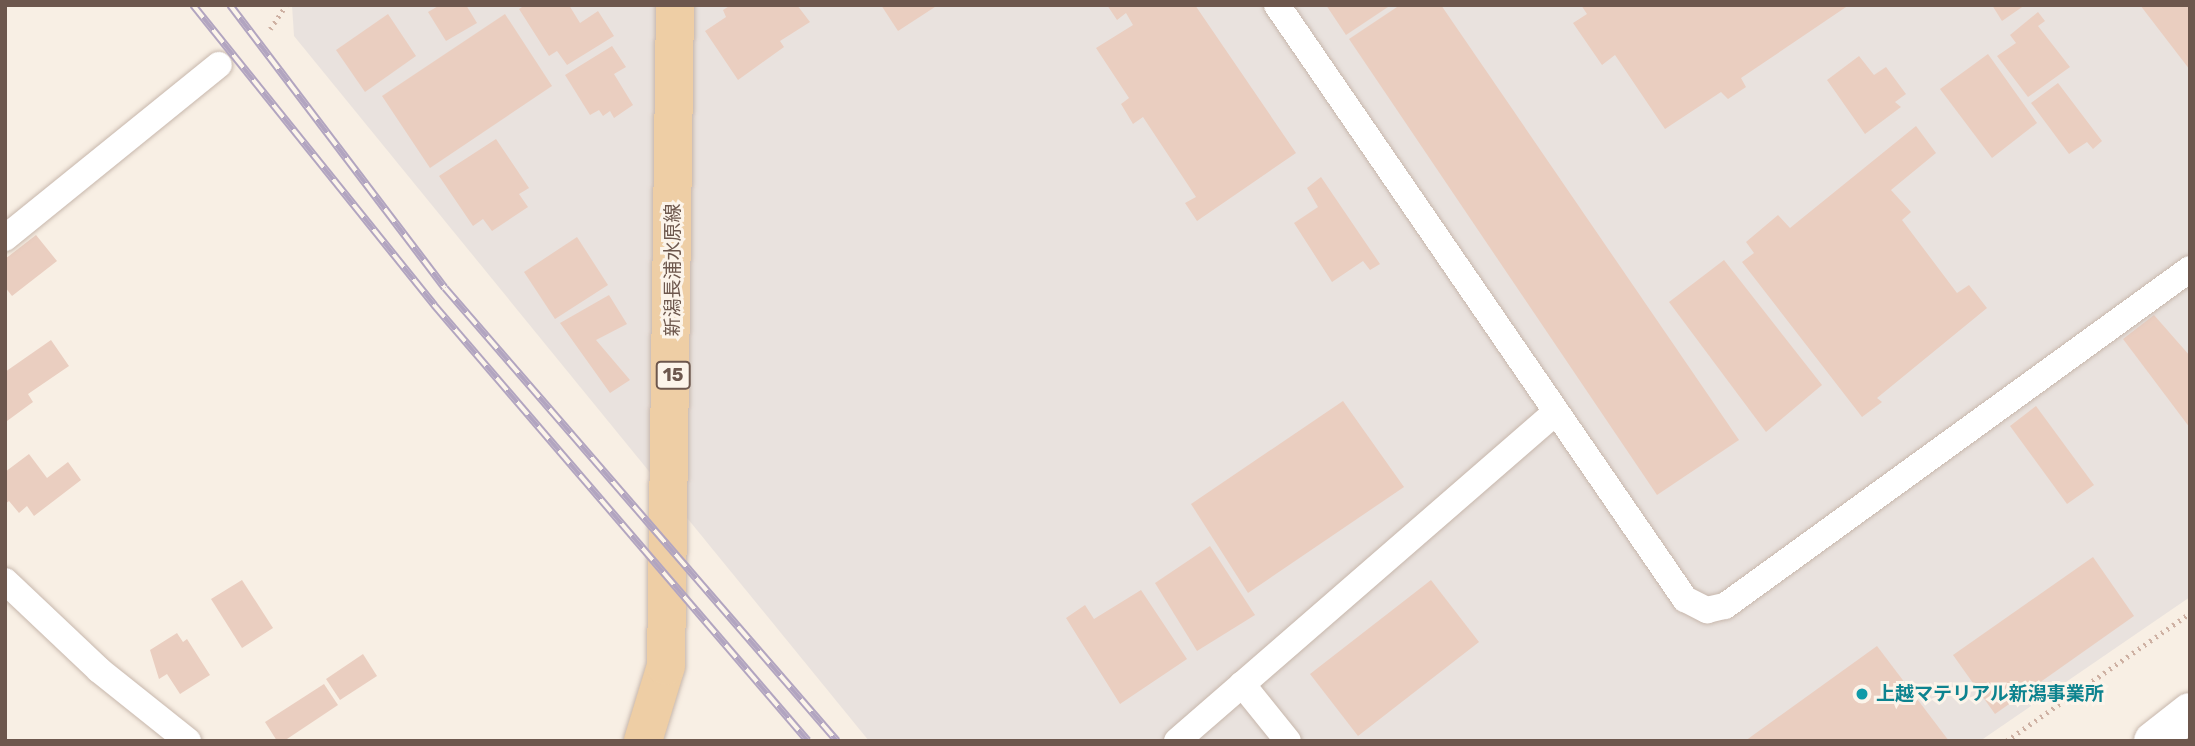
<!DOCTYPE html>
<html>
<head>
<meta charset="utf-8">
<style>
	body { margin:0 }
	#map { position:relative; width:2195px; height:746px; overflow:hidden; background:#f8efe4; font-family:Rubik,"Noto Sans JP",sans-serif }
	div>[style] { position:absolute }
	.industrial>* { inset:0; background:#e9e2de }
	.building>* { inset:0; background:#eacec0 }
	.path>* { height:4.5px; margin-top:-2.25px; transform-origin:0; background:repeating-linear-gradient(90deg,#ceb1a3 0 2px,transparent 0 7px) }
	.roads { filter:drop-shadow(0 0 2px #c7b7ac) drop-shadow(0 0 2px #c7b7ac) }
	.street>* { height:26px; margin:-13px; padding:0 13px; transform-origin:13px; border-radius:13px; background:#fff }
	.secondary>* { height:38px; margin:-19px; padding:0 19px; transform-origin:19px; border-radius:19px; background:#fff }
	.primary>* { height:38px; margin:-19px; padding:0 19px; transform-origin:19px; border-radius:19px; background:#eecea5 }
	.rail>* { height:8px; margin-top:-4px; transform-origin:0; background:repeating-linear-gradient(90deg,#fcf4ea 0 16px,#b2a5c0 0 32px); box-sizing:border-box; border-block:2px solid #b2a5c0 }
	.dots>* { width:19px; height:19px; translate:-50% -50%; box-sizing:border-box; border:4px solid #fcf4ea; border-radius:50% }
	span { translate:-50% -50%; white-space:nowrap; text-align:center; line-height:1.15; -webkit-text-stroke:6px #fcf4ea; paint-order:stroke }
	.shield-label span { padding:2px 5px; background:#fcf4ea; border:2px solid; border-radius:5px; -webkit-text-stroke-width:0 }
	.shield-label { font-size:18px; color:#6d574d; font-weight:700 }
	.street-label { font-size:19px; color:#6d574d }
	.culture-label { font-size:19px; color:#0d838f; font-weight:700 }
	.left { translate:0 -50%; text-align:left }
	.frame { position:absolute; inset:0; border:7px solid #6d574d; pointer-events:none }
</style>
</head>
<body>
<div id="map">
	<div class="industrial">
		<div style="clip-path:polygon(292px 5px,2190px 5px,2190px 597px,1980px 741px,869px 741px,294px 36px)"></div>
	</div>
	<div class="building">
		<div style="clip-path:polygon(440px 5px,466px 5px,477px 23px,446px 41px,428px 12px)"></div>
		<div style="clip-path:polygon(525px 5px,569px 5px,580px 23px,598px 11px,614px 36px,567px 65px,557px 51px,549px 56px,519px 9px)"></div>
		<div style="clip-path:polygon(731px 5px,797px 5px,810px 22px,780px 41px,784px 47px,738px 80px,705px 31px,726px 17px,723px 10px)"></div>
		<div style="clip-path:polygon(881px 5px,938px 5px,898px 31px)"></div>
		<div style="clip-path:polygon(1107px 5px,1195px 5px,1296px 153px,1197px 221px,1185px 203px,1196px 197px,1143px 117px,1133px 124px,1121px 104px,1129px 98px,1096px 48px,1133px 25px,1126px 13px,1117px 20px)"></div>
		<div style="clip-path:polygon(1326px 5px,1391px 5px,1346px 35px)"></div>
		<div style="clip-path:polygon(1400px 5px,1441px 5px,1739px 440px,1657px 495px,1349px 39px)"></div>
		<div style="clip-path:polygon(1581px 5px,1849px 5px,1741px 78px,1746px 87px,1728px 99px,1721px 92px,1665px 129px,1615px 55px,1602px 65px,1573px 23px,1587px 14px)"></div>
		<div style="clip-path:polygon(1992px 5px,2025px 5px,2002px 21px)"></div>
		<div style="clip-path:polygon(2140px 5px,2190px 5px,2190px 70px)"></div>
		<div style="clip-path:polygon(2038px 12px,2045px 21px,2038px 26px,2070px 67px,2028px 97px,1997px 56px,2016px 43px,2010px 35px)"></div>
		<div style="clip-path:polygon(388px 14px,416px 56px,365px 92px,336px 50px)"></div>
		<div style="clip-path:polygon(505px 14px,552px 86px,430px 168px,382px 96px)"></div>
		<div style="clip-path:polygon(612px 46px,626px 67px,614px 74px,633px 105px,614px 118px,610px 111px,603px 116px,599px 110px,590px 115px,565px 75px)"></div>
		<div style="clip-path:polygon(1988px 54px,2037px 123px,1992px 158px,1940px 89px)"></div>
		<div style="clip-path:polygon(1859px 56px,1874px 75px,1886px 67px,1906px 94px,1895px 102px,1901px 107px,1865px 134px,1827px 80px)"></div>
		<div style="clip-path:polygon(2058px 83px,2102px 141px,2093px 149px,2087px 142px,2069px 154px,2031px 103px)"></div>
		<div style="clip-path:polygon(1916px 126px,1936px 153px,1891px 190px,1911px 212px,1902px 220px,1957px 293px,1969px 285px,1987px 308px,1877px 398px,1882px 402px,1862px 417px,1742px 262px,1754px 253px,1746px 242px,1778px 215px,1790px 228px)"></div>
		<div style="clip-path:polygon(496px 139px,529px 188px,519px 194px,528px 207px,492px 231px,483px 219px,473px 226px,439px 176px)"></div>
		<div style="clip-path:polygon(1321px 177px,1380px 264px,1370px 270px,1363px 261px,1332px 282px,1294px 223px,1318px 207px,1307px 188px)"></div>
		<div style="clip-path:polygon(36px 235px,57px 261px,12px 296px,5px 287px,5px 259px)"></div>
		<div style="clip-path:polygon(577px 237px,608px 285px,555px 319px,524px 272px)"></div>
		<div style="clip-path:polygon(1724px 260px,1822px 385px,1766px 432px,1669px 302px)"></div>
		<div style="clip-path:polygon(609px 295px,627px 324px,596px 340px,630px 380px,610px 393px,560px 323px)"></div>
		<div style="clip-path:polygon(2154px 315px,2190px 356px,2190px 428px,2123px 339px)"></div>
		<div style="clip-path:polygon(51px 340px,69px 366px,28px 394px,33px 402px,7px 421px,5px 372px)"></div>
		<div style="clip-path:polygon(1343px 401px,1404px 487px,1248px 593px,1191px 504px)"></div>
		<div style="clip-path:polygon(2036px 406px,2094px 485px,2067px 504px,2010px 426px)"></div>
		<div style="clip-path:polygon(29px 454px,47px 478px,68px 462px,81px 480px,34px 516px,27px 506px,19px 513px,9px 501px,5px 504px,5px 472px)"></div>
		<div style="clip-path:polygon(1210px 546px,1255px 615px,1197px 651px,1155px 583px)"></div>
		<div style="clip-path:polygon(2093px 557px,2134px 616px,1995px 714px,1953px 655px)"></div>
		<div style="clip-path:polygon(242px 580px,273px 628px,242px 648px,211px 599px)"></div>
		<div style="clip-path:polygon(1431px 580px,1479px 642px,1358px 736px,1310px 674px)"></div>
		<div style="clip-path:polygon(1141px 590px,1187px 659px,1120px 704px,1066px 618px,1085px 605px,1094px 619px)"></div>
		<div style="clip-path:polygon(177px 633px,183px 642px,187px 639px,210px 675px,180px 694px,167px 674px,159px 679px,150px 650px)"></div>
		<div style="clip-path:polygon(1877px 646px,1949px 741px,1745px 741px)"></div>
		<div style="clip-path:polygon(363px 654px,377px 676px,340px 700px,326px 679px)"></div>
		<div style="clip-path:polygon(324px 684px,338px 705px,284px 741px,277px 741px,265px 722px)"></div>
	</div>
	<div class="path">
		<div style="left:270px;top:29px;width:29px;rotate:-56deg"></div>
		<div style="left:2006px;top:741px;width:224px;rotate:-34.8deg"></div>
	</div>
	<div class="roads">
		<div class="street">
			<div style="left:1277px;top:5px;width:721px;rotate:55.52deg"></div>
			<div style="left:1685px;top:599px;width:25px;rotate:27deg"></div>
			<div style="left:1707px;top:610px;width:18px;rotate:-13deg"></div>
			<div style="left:1725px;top:606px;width:574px;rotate:-35.93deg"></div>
			<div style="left:5px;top:238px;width:275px;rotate:-39deg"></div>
			<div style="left:5px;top:581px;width:129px;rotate:43.4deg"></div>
			<div style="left:99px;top:670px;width:114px;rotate:38.6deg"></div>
			<div style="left:1242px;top:684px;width:73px;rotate:51.1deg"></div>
			<div style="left:1177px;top:741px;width:502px;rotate:-40.96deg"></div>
		</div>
		<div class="secondary">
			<div style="left:2153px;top:741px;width:47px;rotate:-38.1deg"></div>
		</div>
		<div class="primary">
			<div style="left:643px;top:741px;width:78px;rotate:-73deg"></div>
			<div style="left:666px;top:666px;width:661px;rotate:-89.22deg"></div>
		</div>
	</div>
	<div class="rail">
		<div style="left:193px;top:5px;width:385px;rotate:51.2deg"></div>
		<div style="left:434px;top:305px;width:574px;rotate:49.38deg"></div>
		<div style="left:230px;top:5px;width:355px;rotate:52.8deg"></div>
		<div style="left:445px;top:288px;width:599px;rotate:49.13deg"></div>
	</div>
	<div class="dots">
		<div style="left:1862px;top:694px;background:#0f9aa8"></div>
	</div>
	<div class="shield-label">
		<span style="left:673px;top:375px">15</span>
	</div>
	<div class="street-label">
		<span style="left:673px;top:270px;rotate:-90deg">新潟長浦水原線</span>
	</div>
	<div class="culture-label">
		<span class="left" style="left:1876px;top:694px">上越マテリアル新潟事業所</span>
	</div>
	<div class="frame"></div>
</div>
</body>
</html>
